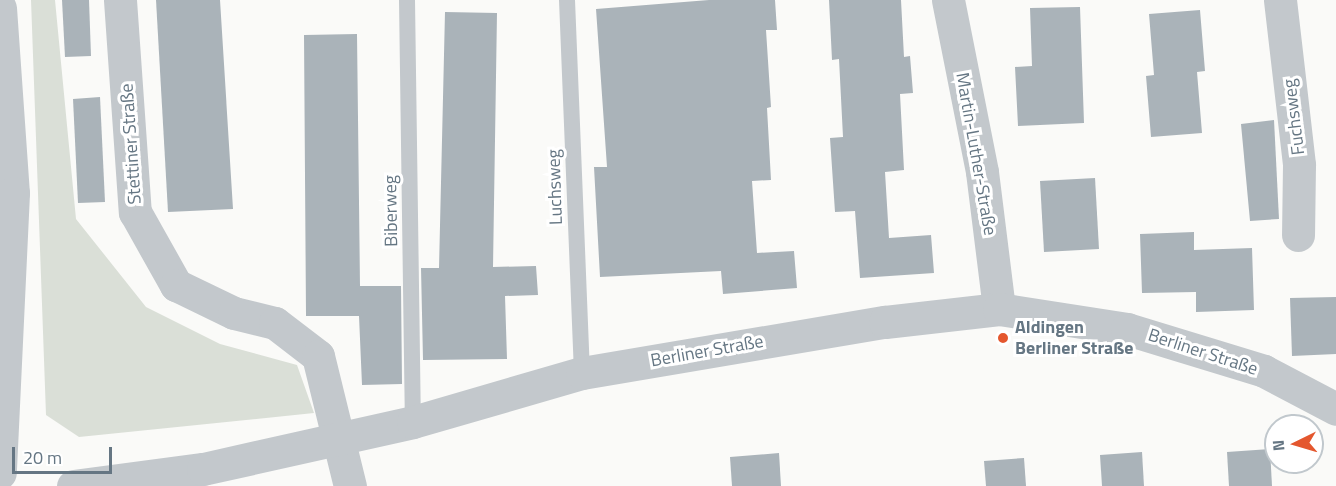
<!DOCTYPE html>
<html>
<head>
<meta charset="utf-8">
<style>
	body { margin:0 }
	#map { position:relative; width:1336px; height:486px; overflow:hidden; background:#fafaf8; font-family:"Titillium Web",sans-serif }
	div>[style] { position:absolute }
	.green>* { inset:0; background:#dadfd7 }
	.building>* { inset:0; background:#aab3b9 }
	.service>* { height:16px; margin:-8px; padding:0 8px; transform-origin:8px; border-radius:8px; background:#c3c8cc }
	.minor>* { height:33px; margin:-16.5px; padding:0 16.5px; transform-origin:16.5px; border-radius:16.5px; background:#c3c8cc }
	.dots>* { width:16px; height:16px; translate:-50% -50%; box-sizing:border-box; border:3px solid #fff; border-radius:50% }
	span { translate:-50% -50%; white-space:nowrap; text-align:center; line-height:1.15; -webkit-text-stroke:6px #fff; paint-order:stroke }
	.street-label { font-size:18px; color:#657683 }
	.poi-label { font-size:18px; color:#657683; font-weight:700 }
	.left { translate:0 -50%; text-align:left }
	.north { position:absolute; left:1264px; top:414px; width:60px; height:60px; box-sizing:border-box; background:#fff; border:2px solid #c1c8cd; border-radius:50%; rotate:265deg; font-size:16px; font-weight:700; line-height:24px; text-align:center; color:#657683 }
	.north::after { content:''; display:block; margin:auto; width:21px; height:27px; background:#e4572e; clip-path:polygon(50% 0,100% 100%,50% 72%,0 100%) }
	.scale { position:absolute; left:12px; top:447px; width:100px; height:27px; box-sizing:border-box; border:3px solid #657683; border-top:0; padding-left:8px; font-size:18px; line-height:21px; white-space:nowrap; color:#657683; -webkit-text-stroke:4px #fff; paint-order:stroke }
</style>
</head>
<body>
<div id="map">
	<div class="green">
		<div style="clip-path:polygon(31px 0,55px 0,76px 219px,146px 307px,220px 344px,297px 365px,314px 413px,79px 437px,46px 415px)"></div>
	</div>
	<div class="building">
		<div style="clip-path:polygon(62px 0,89px 0,91px 56px,65px 57px)"></div>
		<div style="clip-path:polygon(156px 0,220px 0,233px 209px,168px 212px)"></div>
		<div style="clip-path:polygon(709px 0,775px 0,777px 30px,766px 30px,771px 107px,767px 108px,771px 180px,752px 181px,757px 253px,794px 251px,797px 288px,723px 294px,721px 271px,600px 277px,594px 167px,607px 167px,596px 9px)"></div>
		<div style="clip-path:polygon(829px 0,901px 0,904px 57px,910px 56px,913px 93px,900px 94px,904px 170px,885px 172px,889px 238px,931px 235px,934px 273px,860px 278px,855px 211px,835px 212px,830px 138px,843px 137px,839px 59px,832px 60px)"></div>
		<div style="clip-path:polygon(1080px 7px,1084px 123px,1018px 126px,1015px 67px,1032px 66px,1030px 8px)"></div>
		<div style="clip-path:polygon(1200px 10px,1205px 71px,1197px 72px,1202px 133px,1151px 137px,1146px 76px,1154px 75px,1149px 14px)"></div>
		<div style="clip-path:polygon(445px 12px,497px 13px,493px 267px,536px 266px,538px 295px,505px 296px,507px 359px,423px 360px,421px 268px,439px 268px)"></div>
		<div style="clip-path:polygon(357px 34px,360px 286px,401px 286px,402px 384px,362px 385px,359px 316px,306px 316px,304px 35px)"></div>
		<div style="clip-path:polygon(100px 97px,105px 202px,78px 203px,73px 99px)"></div>
		<div style="clip-path:polygon(1274px 120px,1279px 219px,1250px 221px,1241px 124px)"></div>
		<div style="clip-path:polygon(1095px 178px,1099px 249px,1044px 252px,1040px 181px)"></div>
		<div style="clip-path:polygon(1194px 232px,1194px 250px,1252px 248px,1254px 310px,1196px 312px,1196px 292px,1142px 293px,1140px 234px)"></div>
		<div style="clip-path:polygon(1336px 297px,1336px 354px,1292px 356px,1290px 298px)"></div>
		<div style="clip-path:polygon(1270px 449px,1272px 486px,1229px 486px,1227px 452px)"></div>
		<div style="clip-path:polygon(1142px 452px,1144px 486px,1102px 486px,1100px 455px)"></div>
		<div style="clip-path:polygon(779px 453px,781px 486px,732px 486px,730px 457px)"></div>
		<div style="clip-path:polygon(1024px 458px,1026px 486px,986px 486px,984px 461px)"></div>
	</div>
	<div class="service">
		<div style="left:407px;top:0;width:422px;rotate:89.2deg"></div>
		<div style="left:567px;top:0;width:373px;rotate:87.7deg"></div>
	</div>
	<div class="minor">
		<div style="left:120px;top:0;width:213px;rotate:86deg"></div>
		<div style="left:135px;top:212px;width:84px;rotate:60.7deg"></div>
		<div style="left:176px;top:285px;width:64px;rotate:25.8deg"></div>
		<div style="left:234px;top:313px;width:42px;rotate:13.7deg"></div>
		<div style="left:275px;top:323px;width:54px;rotate:37.5deg"></div>
		<div style="left:318px;top:356px;width:134px;rotate:76.2deg"></div>
		<div style="left:948px;top:0;width:175px;rotate:78.8deg"></div>
		<div style="left:982px;top:172px;width:138px;rotate:82.9deg"></div>
		<div style="left:1280px;top:0;width:166px;rotate:83.4deg"></div>
		<div style="left:1299px;top:165px;width:70px;rotate:90.8deg"></div>
		<div style="left:0;top:8px;width:185px;rotate:86deg"></div>
		<div style="left:13px;top:193px;width:280px;rotate:92.7deg"></div>
		<div style="left:73px;top:486px;width:131px;rotate:-7.5deg"></div>
		<div style="left:203px;top:469px;width:215px;rotate:-12.6deg"></div>
		<div style="left:413px;top:422px;width:176px;rotate:-16.2deg"></div>
		<div style="left:582px;top:373px;width:307px;rotate:-9.6deg"></div>
		<div style="left:885px;top:322px;width:115px;rotate:-6.5deg"></div>
		<div style="left:999px;top:309px;width:130px;rotate:8.9deg"></div>
		<div style="left:1127px;top:329px;width:143px;rotate:17deg"></div>
		<div style="left:1264px;top:371px;width:81px;rotate:27.8deg"></div>
	</div>
	<div class="dots">
		<div style="left:1003px;top:338px;background:#e4572e"></div>
	</div>
	<div class="street-label">
		<span style="left:1294px;top:117px;rotate:-97deg">Fuchsweg</span>
		<span style="left:131px;top:144px;rotate:-94deg">Stettiner Straße</span>
		<span style="left:976px;top:154px;rotate:80deg">Martin-Luther-Straße</span>
		<span style="left:555px;top:187px;rotate:-92deg">Luchsweg</span>
		<span style="left:391px;top:211px;rotate:-91deg">Biberweg</span>
		<span style="left:707px;top:351px;rotate:-10deg">Berliner Straße</span>
		<span style="left:1203px;top:352px;rotate:18deg">Berliner Straße</span>
	</div>
	<div class="poi-label">
		<span class="left" style="left:1015px;top:338px">Aldingen<br>Berliner Straße</span>
	</div>
	<div class="north">N</div>
	<div class="scale">20 m</div>
</div>
</body>
</html>
